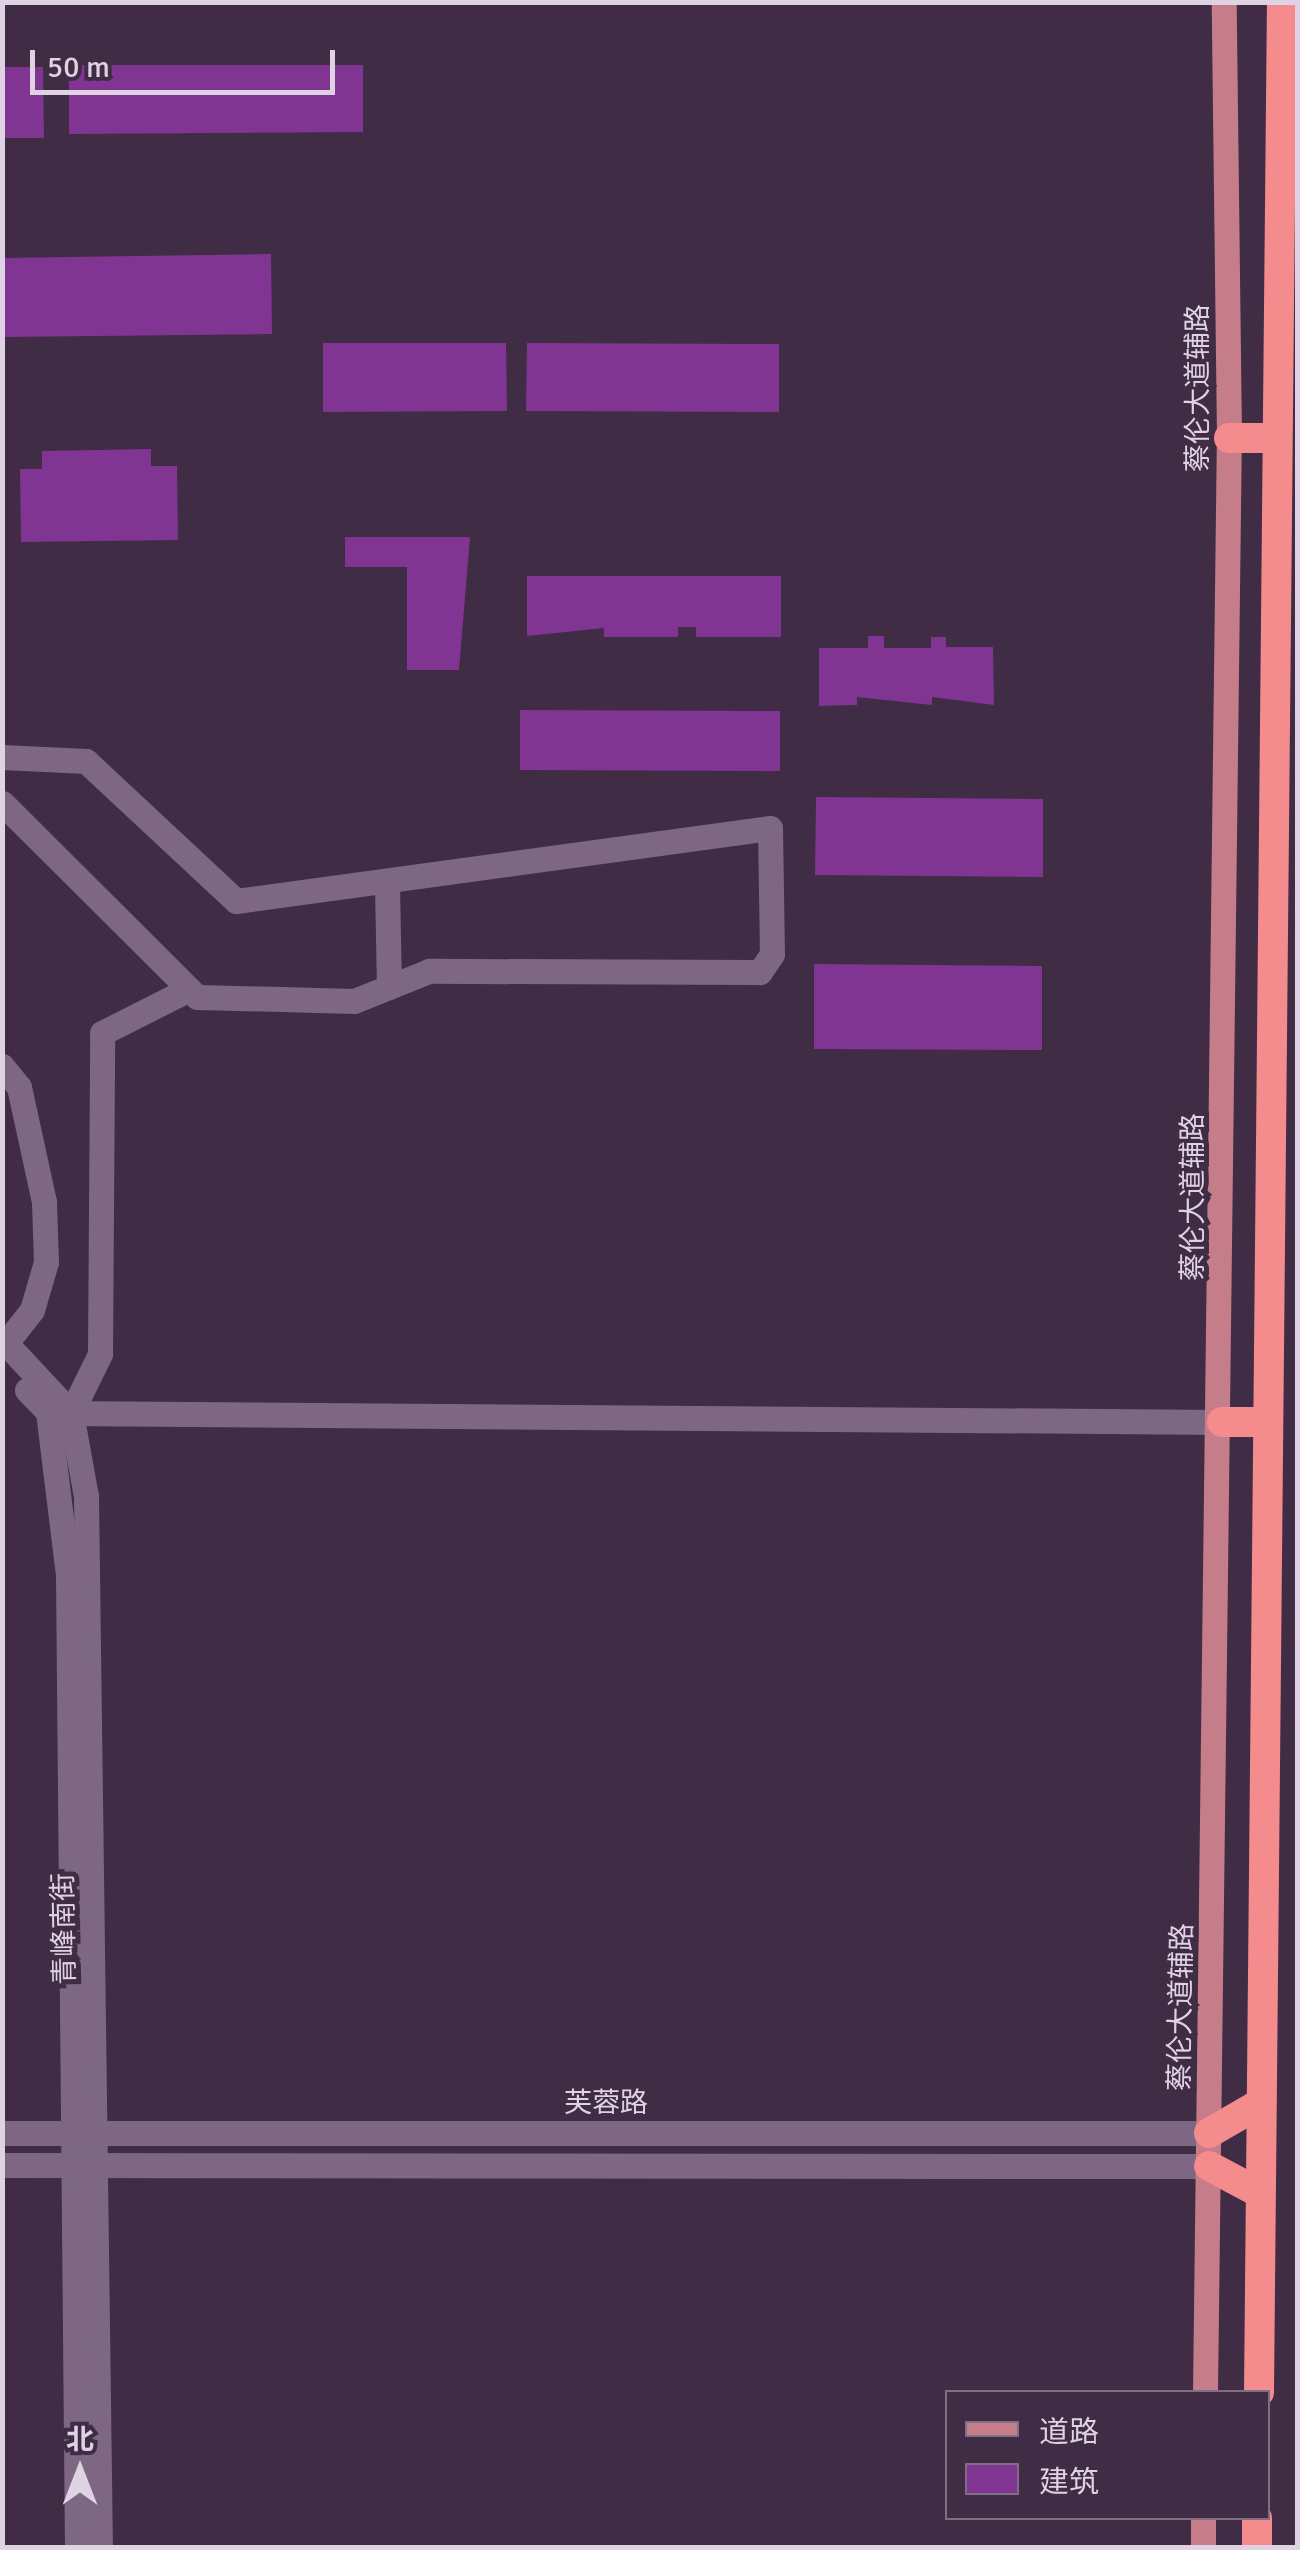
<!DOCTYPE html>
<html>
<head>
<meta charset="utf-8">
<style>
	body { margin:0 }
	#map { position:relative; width:1300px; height:2550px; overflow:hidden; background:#402c45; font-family:Signika,"Noto Sans SC",sans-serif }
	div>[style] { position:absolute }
	.building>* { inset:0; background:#803592 }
	.minor>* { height:25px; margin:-12.5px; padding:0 12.5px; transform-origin:12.5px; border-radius:12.5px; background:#7d6783 }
	.major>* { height:25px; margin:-12.5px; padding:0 12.5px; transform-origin:12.5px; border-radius:12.5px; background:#c47d89 }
	.highway>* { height:30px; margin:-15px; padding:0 15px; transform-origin:15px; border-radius:15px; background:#f48b8d }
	span { translate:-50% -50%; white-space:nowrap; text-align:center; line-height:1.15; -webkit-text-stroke:10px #402c45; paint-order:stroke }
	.street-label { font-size:28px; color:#dfd2e2 }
	.frame { position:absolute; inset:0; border:5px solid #dfd2e2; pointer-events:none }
	.legend { position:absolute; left:945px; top:2390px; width:325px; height:130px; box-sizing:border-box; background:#402c45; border:2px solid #806e84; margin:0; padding:12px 18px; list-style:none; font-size:30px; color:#dfd2e2 }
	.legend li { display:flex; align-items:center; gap:20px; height:50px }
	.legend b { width:50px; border:2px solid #806e84 }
	.north { position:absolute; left:30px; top:2420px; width:100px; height:100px; -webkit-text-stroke:8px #402c45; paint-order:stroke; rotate:0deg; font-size:28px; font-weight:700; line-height:40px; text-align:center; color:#dfd2e2 }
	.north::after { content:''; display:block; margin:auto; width:35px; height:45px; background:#dfd2e2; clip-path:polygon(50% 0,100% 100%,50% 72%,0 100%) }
	.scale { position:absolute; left:30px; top:50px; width:305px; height:45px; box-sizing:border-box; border:5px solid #dfd2e2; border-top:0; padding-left:12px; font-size:30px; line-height:35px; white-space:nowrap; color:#dfd2e2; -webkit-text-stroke:8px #402c45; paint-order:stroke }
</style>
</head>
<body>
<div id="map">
	<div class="building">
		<div style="clip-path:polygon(69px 65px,363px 65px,363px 132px,69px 134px)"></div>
		<div style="clip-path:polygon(2px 67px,43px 67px,44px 138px,2px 138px)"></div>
		<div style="clip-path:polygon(271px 254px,272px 334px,4px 337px,3px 258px)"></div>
		<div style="clip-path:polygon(323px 343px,506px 343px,507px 411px,323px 412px)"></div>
		<div style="clip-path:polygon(527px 343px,779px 344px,779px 412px,526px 411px)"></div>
		<div style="clip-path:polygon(151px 449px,151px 466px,177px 466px,178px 540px,21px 542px,20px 469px,42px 469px,42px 451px)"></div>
		<div style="clip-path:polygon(345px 537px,470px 537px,459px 670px,407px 670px,407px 567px,345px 567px)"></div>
		<div style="clip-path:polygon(527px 576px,781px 576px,781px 637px,696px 637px,696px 627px,678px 627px,678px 637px,604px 637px,604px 628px,527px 636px)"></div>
		<div style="clip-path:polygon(868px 636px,884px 636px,884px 648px,931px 648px,931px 637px,946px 637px,946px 647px,993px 647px,994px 705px,932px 697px,932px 705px,857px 697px,857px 705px,819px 706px,819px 648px,868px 648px)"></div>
		<div style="clip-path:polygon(520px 710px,780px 711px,780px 771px,520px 770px)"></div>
		<div style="clip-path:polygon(816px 797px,1043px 799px,1043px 877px,815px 875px)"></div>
		<div style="clip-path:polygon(814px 964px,1042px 966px,1042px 1050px,814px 1049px)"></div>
	</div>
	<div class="minor">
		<div style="left:2px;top:757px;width:84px;rotate:2.7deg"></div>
		<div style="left:86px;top:761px;width:205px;rotate:43deg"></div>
		<div style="left:236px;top:901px;width:539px;rotate:-7.78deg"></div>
		<div style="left:770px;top:828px;width:126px;rotate:89.1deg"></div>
		<div style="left:772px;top:954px;width:22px;rotate:124deg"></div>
		<div style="left:760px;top:972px;width:331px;rotate:-179.8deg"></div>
		<div style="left:429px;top:971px;width:81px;rotate:158.2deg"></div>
		<div style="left:354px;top:1001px;width:157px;rotate:-178.5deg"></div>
		<div style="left:197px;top:997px;width:275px;rotate:-135.1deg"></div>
		<div style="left:387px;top:885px;width:102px;rotate:88.9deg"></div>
		<div style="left:2px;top:1066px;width:27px;rotate:51deg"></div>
		<div style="left:19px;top:1087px;width:118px;rotate:77.7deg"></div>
		<div style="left:44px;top:1202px;width:60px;rotate:88.1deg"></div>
		<div style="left:46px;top:1262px;width:50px;rotate:106.3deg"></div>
		<div style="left:32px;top:1310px;width:42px;rotate:128.2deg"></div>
		<div style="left:2px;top:1339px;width:101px;rotate:47deg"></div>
		<div style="left:71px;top:1413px;width:84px;rotate:79.8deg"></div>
		<div style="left:86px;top:1496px;width:1052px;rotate:89.24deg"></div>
		<div style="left:27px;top:1390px;width:30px;rotate:46deg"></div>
		<div style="left:48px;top:1412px;width:165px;rotate:83deg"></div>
		<div style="left:68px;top:1576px;width:972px;rotate:89.47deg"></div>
		<div style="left:57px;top:1413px;width:1165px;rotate:0.44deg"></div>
		<div style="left:71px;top:1413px;width:66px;rotate:-63.8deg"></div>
		<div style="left:100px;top:1354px;width:321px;rotate:-89.6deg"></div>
		<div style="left:102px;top:1033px;width:97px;rotate:-26.8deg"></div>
		<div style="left:2px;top:2133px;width:1207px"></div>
		<div style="left:2px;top:2165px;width:1207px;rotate:0.05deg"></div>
	</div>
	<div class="major">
		<div style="left:1205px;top:2392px;width:1954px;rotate:-89.3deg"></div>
		<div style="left:1229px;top:438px;width:436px;rotate:-90.7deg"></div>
		<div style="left:1203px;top:2548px;width:30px;rotate:-90deg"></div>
	</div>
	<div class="highway">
		<div style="left:1229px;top:438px;width:48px"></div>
		<div style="left:1222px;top:1422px;width:44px"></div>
		<div style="left:1209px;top:2133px;width:60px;rotate:-30deg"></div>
		<div style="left:1209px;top:2166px;width:58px;rotate:27.9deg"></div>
		<div style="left:1259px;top:2392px;width:2390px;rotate:-89.45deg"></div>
		<div style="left:1257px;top:2548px;width:30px;rotate:-90deg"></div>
	</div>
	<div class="street-label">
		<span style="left:1198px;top:388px;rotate:-90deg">蔡伦大道辅路</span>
		<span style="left:1193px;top:1197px;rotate:-90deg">蔡伦大道辅路</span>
		<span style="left:64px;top:1929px;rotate:-91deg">青峰南街</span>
		<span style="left:1181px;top:2007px;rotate:-89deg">蔡伦大道辅路</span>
		<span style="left:606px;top:2103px">芙蓉路</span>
	</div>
	<div class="frame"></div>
	<ul class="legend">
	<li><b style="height:12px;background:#c47d89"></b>道路</li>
	<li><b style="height:28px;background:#803592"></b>建筑</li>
	</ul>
	<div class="north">北</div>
	<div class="scale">50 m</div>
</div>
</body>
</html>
